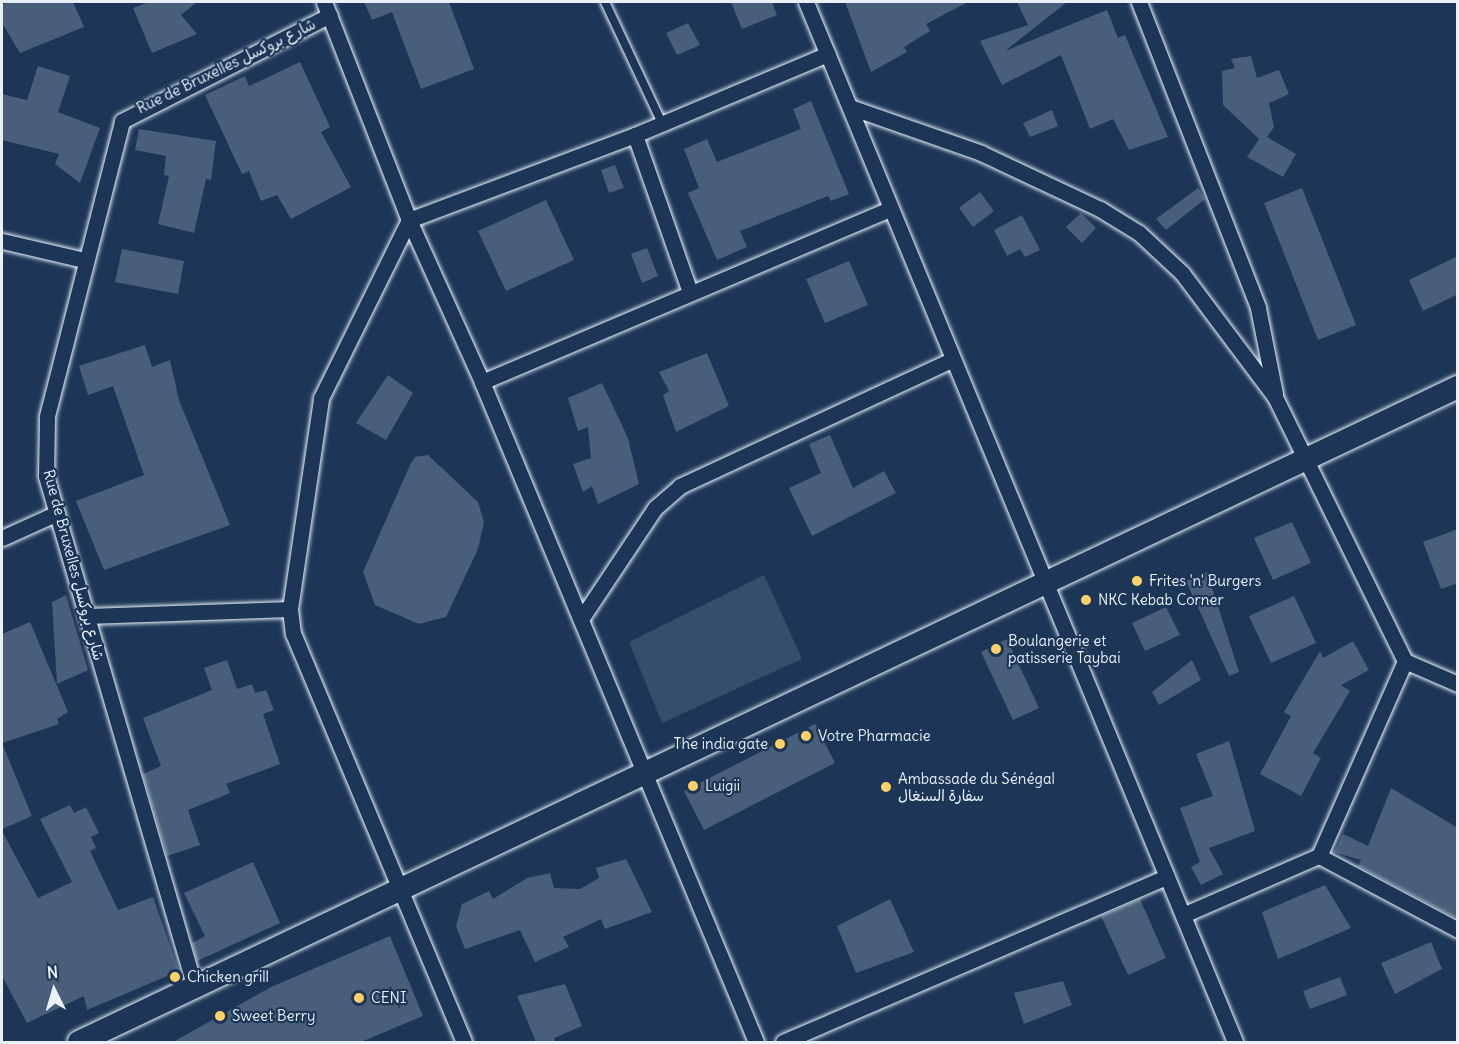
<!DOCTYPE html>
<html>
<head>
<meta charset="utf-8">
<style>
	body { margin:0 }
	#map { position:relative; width:1459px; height:1044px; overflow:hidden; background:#1d3557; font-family:Delius,"Playpen Sans Arabic",sans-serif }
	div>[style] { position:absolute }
	.green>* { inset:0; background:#374d6c }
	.building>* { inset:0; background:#495e7a }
	.roads { filter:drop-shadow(0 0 2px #e8f1f8) drop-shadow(0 0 2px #e8f1f8) }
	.service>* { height:8px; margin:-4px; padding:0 4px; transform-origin:4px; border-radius:4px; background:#1d3557 }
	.minor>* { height:15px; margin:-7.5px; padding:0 7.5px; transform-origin:7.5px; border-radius:7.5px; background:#1d3557 }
	.secondary>* { height:22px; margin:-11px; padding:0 11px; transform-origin:11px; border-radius:11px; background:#1d3557 }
	.dots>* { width:16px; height:16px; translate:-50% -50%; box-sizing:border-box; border:3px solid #1d3557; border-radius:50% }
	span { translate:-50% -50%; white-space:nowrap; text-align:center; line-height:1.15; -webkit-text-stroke:4.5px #1d3557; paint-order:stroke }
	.street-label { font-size:15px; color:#e8f1f8 }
	.poi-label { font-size:15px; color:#e8f1f8 }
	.left { translate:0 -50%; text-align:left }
	.right { translate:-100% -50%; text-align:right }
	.frame { position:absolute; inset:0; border:3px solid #e8f1f8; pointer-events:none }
	.north { position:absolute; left:24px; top:960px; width:60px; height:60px; -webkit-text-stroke:4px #1d3557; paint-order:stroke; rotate:355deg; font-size:16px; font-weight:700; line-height:24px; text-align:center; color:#e8f1f8 }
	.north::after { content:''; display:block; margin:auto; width:21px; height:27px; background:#e8f1f8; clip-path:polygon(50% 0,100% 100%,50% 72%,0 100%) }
</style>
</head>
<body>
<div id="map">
	<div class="green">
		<div style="clip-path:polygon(764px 575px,802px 659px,662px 723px,629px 642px)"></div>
	</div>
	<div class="building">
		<div style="clip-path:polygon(9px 2px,73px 2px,84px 27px,20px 53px,2px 23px,2px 5px)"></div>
		<div style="clip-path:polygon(149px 2px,197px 2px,181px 15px,197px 34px,152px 53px,133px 8px)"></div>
		<div style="clip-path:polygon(364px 2px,449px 2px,474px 69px,421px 89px,392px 12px,372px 20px)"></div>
		<div style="clip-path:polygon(731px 2px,772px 2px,777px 15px,742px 29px)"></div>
		<div style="clip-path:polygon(845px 2px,968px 2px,926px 24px,930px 31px,904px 47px,907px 52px,871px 72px)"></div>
		<div style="clip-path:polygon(1017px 2px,1067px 2px,1005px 51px,1107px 10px,1118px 38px,1125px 35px,1168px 137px,1129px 150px,1113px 119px,1090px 129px,1061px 55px,1002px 85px,980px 41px,1028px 25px)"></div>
		<div style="clip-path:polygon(688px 23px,700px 45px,677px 55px,666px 33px)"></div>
		<div style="clip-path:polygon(1251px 56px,1257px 78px,1279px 70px,1289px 94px,1269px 103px,1274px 127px,1267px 137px,1296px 154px,1283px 177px,1247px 157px,1259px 139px,1223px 105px,1222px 71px,1235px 68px,1231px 59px)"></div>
		<div style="clip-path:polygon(300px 62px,330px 127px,321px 132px,351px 187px,291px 219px,277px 195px,261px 201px,249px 171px,242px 174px,205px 95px,245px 76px,249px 86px)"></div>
		<div style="clip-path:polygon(38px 66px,70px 76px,58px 112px,100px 128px,80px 183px,55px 164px,59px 154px,2px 140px,2px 94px,27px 100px)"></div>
		<div style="clip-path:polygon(811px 101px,849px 194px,831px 201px,828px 196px,740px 231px,747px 247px,717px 260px,688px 193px,699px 188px,684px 149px,707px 139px,717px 162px,801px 129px,793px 109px)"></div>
		<div style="clip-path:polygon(1052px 110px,1058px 126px,1030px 137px,1023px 123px)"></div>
		<div style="clip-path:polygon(139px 129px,216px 141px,211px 180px,206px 179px,194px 233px,158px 224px,169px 176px,164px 175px,166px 156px,135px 150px)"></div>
		<div style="clip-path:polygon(615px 165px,624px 188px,609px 193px,601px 170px)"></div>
		<div style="clip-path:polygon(1198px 188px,1205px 199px,1166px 230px,1156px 219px)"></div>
		<div style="clip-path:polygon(1302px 188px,1356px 325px,1318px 340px,1264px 203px)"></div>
		<div style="clip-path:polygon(980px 192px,994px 211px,973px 227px,959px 208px)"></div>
		<div style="clip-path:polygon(546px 200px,574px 260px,506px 291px,478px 231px)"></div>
		<div style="clip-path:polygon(1081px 213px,1096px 228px,1082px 243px,1066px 227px)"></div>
		<div style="clip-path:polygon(1022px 215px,1040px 250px,1025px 257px,1020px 249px,1007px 256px,994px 230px)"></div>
		<div style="clip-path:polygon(647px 248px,658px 276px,642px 283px,631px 254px)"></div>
		<div style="clip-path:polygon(122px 249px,184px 261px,178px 294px,115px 282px)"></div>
		<div style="clip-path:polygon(1458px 256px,1458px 294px,1423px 311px,1409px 280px)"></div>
		<div style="clip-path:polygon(849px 261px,868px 305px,825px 323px,806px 279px)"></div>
		<div style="clip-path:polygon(145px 345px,152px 367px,170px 360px,179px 400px,230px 525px,104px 570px,76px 501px,144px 475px,113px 386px,88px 395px,79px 366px)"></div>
		<div style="clip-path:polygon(707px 353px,729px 406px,676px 432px,663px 395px,669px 391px,659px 372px)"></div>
		<div style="clip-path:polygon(388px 375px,413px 393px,386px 440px,356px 423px)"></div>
		<div style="clip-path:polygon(602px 383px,628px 438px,639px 484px,598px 504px,592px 486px,583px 492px,573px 464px,591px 458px,588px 427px,578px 431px,568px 398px)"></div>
		<div style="clip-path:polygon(830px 435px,853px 488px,884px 471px,896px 493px,812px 536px,789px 488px,821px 473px,809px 444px)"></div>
		<div style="clip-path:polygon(428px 455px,478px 502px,484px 522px,478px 549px,446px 617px,419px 624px,375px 605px,363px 572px,410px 465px,415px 457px)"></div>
		<div style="clip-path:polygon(1292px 522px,1311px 563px,1273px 580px,1254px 538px)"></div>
		<div style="clip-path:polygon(1458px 529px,1458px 583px,1441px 589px,1423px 542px)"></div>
		<div style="clip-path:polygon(1207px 572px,1239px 672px,1229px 676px,1186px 581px)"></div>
		<div style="clip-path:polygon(66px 595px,88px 670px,57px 684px,52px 602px)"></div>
		<div style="clip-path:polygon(1294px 596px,1316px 643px,1271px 663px,1249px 616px)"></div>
		<div style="clip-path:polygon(1166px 607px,1180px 635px,1145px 651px,1132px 623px)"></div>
		<div style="clip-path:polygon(30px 622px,68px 712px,57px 719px,59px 724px,2px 743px,2px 634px)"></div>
		<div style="clip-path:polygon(1007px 639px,1039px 708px,1013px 720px,981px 652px)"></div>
		<div style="clip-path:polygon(1353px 641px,1369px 670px,1341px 685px,1350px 691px,1313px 753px,1321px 758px,1301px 796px,1260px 774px,1291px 716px,1284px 712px,1320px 651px,1323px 658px)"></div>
		<div style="clip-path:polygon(227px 660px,237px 689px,252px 684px,255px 693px,266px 690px,274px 710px,263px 714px,280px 764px,226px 784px,230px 793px,188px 810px,200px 845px,167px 856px,143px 774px,161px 766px,143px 718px,212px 690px,204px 668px)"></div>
		<div style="clip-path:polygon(1192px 660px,1201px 680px,1159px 705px,1152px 692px)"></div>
		<div style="clip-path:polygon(815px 724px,835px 763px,704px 830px,684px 791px)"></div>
		<div style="clip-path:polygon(1229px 741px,1255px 831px,1209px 848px,1223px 874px,1201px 885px,1191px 867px,1200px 862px,1180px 808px,1213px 796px,1196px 754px)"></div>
		<div style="clip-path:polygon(2px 743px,32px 816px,2px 829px)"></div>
		<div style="clip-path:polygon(1391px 788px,1458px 828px,1458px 919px,1358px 866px,1361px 860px,1334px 852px,1343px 834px,1368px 846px)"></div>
		<div style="clip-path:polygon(70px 805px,74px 813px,86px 807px,99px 833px,91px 837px,96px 848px,90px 851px,118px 910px,153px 897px,179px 971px,87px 1010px,84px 996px,27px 1023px,2px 976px,2px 831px,38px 898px,72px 882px,40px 819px)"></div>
		<div style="clip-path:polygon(626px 859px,652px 912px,605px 929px,601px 919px,563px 937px,569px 947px,535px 962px,520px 930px,465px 949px,456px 926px,462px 904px,489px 891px,493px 899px,527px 878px,550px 873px,554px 888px,580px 889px,599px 878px,596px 868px)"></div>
		<div style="clip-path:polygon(253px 862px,280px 923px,197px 961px,192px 943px,205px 936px,184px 893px)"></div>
		<div style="clip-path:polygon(1325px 885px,1351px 928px,1278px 959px,1262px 912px)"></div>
		<div style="clip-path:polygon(890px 899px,914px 952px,856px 973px,837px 926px)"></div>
		<div style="clip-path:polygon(1140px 899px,1166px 958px,1128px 975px,1101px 916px)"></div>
		<div style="clip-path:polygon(390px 936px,423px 1016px,361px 1042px,173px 1042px,271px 987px)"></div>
		<div style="clip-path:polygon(1431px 942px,1442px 969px,1395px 994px,1381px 963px)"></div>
		<div style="clip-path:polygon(1340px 977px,1347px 995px,1310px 1009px,1303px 991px)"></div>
		<div style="clip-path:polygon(1063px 981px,1072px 1005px,1024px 1024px,1014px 993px)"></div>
		<div style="clip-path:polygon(565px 984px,582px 1026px,554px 1038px,555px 1042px,536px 1042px,517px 996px)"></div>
	</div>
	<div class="roads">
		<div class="service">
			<div style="left:605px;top:2px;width:134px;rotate:64.8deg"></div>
		</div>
		<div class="minor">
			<div style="left:324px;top:2px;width:234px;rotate:68.7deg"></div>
			<div style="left:409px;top:220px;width:178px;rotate:65.7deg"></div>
			<div style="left:482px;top:382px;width:715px;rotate:67.45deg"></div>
			<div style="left:806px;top:2px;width:1125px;rotate:67.58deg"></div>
			<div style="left:1139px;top:2px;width:328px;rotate:68.7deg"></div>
			<div style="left:1258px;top:308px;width:88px;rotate:78.8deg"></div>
			<div style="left:850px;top:107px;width:139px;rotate:19.3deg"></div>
			<div style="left:981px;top:153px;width:132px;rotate:25.2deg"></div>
			<div style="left:1100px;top:209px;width:46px;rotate:31.6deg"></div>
			<div style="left:1139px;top:233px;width:59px;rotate:42.9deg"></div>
			<div style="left:1182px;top:273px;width:155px;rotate:53.1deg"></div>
			<div style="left:1275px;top:397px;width:294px;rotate:63.8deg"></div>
			<div style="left:1405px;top:661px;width:58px;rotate:23.5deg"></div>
			<div style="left:635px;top:135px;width:166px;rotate:70.7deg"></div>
			<div style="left:2px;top:241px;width:84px;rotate:13deg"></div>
			<div style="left:482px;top:382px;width:444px;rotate:-23deg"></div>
			<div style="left:2px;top:538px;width:60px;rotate:-24.4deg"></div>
			<div style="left:87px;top:616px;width:203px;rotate:-2deg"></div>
			<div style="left:581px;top:619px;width:133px;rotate:-56.3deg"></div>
			<div style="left:655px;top:508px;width:33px;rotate:-41deg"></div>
			<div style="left:680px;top:486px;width:300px;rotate:-24.9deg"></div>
			<div style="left:1319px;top:856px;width:157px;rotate:28deg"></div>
			<div style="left:1183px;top:915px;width:148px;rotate:-23.5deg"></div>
			<div style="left:1319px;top:856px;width:213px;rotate:-66.2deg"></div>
			<div style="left:195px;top:988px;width:533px;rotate:-106.23deg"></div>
			<div style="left:46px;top:476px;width:60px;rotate:-89deg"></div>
			<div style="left:47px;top:416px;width:304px;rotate:-75.7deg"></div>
			<div style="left:122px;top:121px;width:233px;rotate:-27deg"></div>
			<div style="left:464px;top:1042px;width:442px;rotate:-112.7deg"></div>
			<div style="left:293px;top:634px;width:25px;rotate:-97deg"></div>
			<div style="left:290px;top:609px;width:213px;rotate:-81.6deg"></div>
			<div style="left:321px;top:398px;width:199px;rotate:-63.7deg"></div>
			<div style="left:409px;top:220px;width:241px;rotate:-20.6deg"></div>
			<div style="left:635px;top:135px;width:209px;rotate:-22.8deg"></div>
			<div style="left:783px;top:1042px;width:418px;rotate:-23.3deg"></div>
		</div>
		<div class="secondary">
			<div style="left:79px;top:1042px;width:1527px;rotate:-25.41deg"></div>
		</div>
	</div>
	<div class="dots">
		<div style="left:1137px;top:581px;background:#ffd166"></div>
		<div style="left:1086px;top:600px;background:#ffd166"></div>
		<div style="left:996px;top:649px;background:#ffd166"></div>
		<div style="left:806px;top:736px;background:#ffd166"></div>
		<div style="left:780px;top:744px;background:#ffd166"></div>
		<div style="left:693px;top:786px;background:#ffd166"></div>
		<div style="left:886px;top:787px;background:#ffd166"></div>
		<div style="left:175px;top:977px;background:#ffd166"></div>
		<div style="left:359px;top:998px;background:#ffd166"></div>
		<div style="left:220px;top:1016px;background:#ffd166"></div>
	</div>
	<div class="street-label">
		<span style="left:226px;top:66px;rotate:-26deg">Rue de Bruxelles شارع بروكسل</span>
		<span style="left:74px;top:565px;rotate:75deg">Rue de Bruxelles شارع بروكسل</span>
	</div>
	<div class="poi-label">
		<span class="left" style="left:1149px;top:581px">Frites 'n' Burgers</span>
		<span class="left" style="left:1098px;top:600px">NKC Kebab Corner</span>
		<span class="left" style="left:1008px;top:649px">Boulangerie et<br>patisserie Taybai</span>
		<span class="left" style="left:818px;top:736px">Votre Pharmacie</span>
		<span class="right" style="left:768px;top:744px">The india gate</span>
		<span class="left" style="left:898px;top:787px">Ambassade du Sénégal<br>سفارة السنغال</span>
		<span class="left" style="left:705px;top:786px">Luigii</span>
		<span class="left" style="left:187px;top:977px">Chicken grill</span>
		<span class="left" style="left:371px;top:998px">CENI</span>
		<span class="left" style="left:232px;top:1016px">Sweet Berry</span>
	</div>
	<div class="frame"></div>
	<div class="north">N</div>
</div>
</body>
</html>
